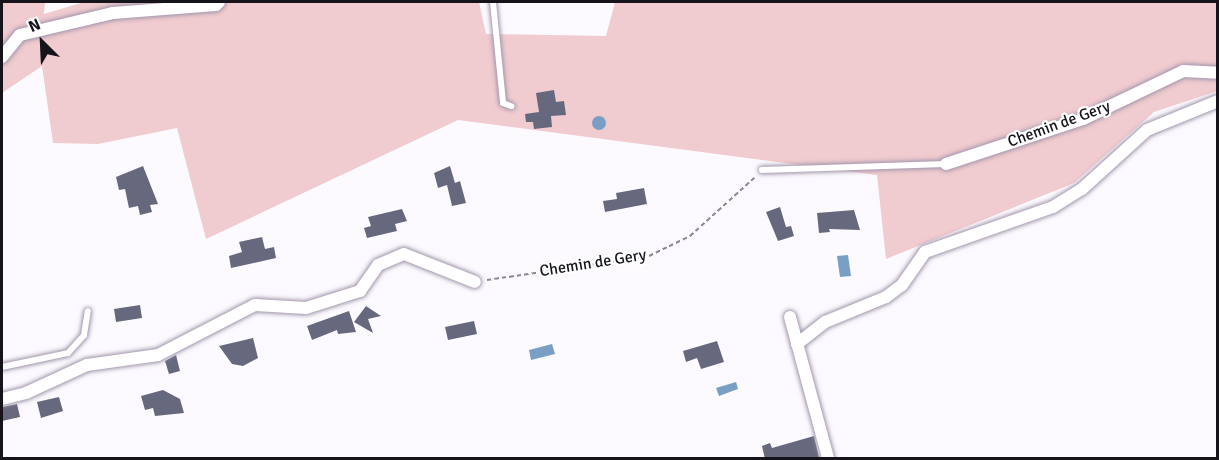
<!DOCTYPE html>
<html>
<head>
<meta charset="utf-8">
<style>
	body { margin:0 }
	#map { position:relative; width:1219px; height:460px; overflow:hidden; background:#fcfafe; font-family:Signika,sans-serif }
	div>[style] { position:absolute }
	.green>* { inset:0; background:#f0cbcf }
	.water>* { inset:0; background:#7a9fc5 }
	.round { border-radius:50% }
	.building>* { inset:0; background:#66687e }
	.path>* { height:2px; margin-top:-1px; transform-origin:0; background:repeating-linear-gradient(90deg,#8a878d 0 4.5px,transparent 0 7.5px) }
	.roads { filter:drop-shadow(0 0 2px #a296ac) drop-shadow(0 0 2px #a296ac) }
	.lane>* { height:6px; margin:-3px; padding:0 3px; transform-origin:3px; border-radius:3px; background:#fff }
	.street>* { height:12px; margin:-6px; padding:0 6px; transform-origin:6px; border-radius:6px; background:#fff }
	span { translate:-50% -50%; white-space:nowrap; text-align:center; line-height:1.15; -webkit-text-stroke:4.5px #fff; paint-order:stroke }
	.street-label { font-size:16px; color:#17131b }
	.frame { position:absolute; inset:0; border:3px solid #17131b; pointer-events:none }
	.north { position:absolute; left:12px; top:12px; width:60px; height:60px; -webkit-text-stroke:4px #fff; paint-order:stroke; rotate:336deg; font-size:16px; font-weight:700; line-height:24px; text-align:center; color:#17131b }
	.north::after { content:''; display:block; margin:auto; width:21px; height:27px; background:#17131b; clip-path:polygon(50% 0,100% 100%,50% 72%,0 100%) }
</style>
</head>
<body>
<div id="map">
	<div class="green">
		<div style="clip-path:polygon(2px 2px,45px 2px,44px 14px,84px 2px,479px 2px,486px 34px,606px 36px,615px 2px,1217px 2px,1217px 91px,1154px 112px,1074px 183px,886px 259px,877px 175px,458px 120px,206px 239px,177px 128px,98px 144px,53px 143px,42px 66px,2px 93px)"></div>
	</div>
	<div class="water">
		<div class="round" style="left:592px;top:116px;width:14px;height:14px"></div>
		<div style="clip-path:polygon(848px 255px,851px 276px,840px 277px,837px 256px)"></div>
		<div style="clip-path:polygon(552px 344px,555px 354px,531px 360px,529px 350px)"></div>
		<div style="clip-path:polygon(736px 382px,738px 389px,719px 396px,716px 388px)"></div>
	</div>
	<div class="building">
		<div style="clip-path:polygon(554px 90px,556px 102px,564px 101px,566px 115px,551px 116px,552px 127px,534px 129px,533px 122px,526px 122px,525px 114px,539px 112px,536px 93px)"></div>
		<div style="clip-path:polygon(143px 166px,158px 204px,150px 205px,152px 212px,140px 215px,138px 206px,129px 208px,125px 189px,119px 190px,116px 177px)"></div>
		<div style="clip-path:polygon(450px 166px,455px 183px,460px 181px,466px 203px,452px 206px,447px 185px,438px 188px,434px 173px)"></div>
		<div style="clip-path:polygon(644px 188px,647px 204px,605px 212px,603px 201px,617px 199px,616px 193px)"></div>
		<div style="clip-path:polygon(780px 207px,786px 227px,791px 226px,794px 236px,778px 241px,766px 212px)"></div>
		<div style="clip-path:polygon(402px 209px,407px 221px,395px 224px,397px 231px,367px 238px,364px 228px,371px 226px,368px 217px)"></div>
		<div style="clip-path:polygon(854px 210px,860px 230px,829px 229px,830px 232px,819px 233px,817px 213px)"></div>
		<div style="clip-path:polygon(262px 237px,265px 249px,274px 247px,276px 258px,231px 268px,229px 256px,242px 252px,239px 242px)"></div>
		<div style="clip-path:polygon(140px 305px,142px 318px,116px 322px,114px 309px)"></div>
		<div style="clip-path:polygon(366px 306px,381px 316px,368px 319px,373px 333px,354px 322px)"></div>
		<div style="clip-path:polygon(349px 311px,356px 332px,338px 334px,337px 330px,312px 340px,307px 326px)"></div>
		<div style="clip-path:polygon(474px 321px,477px 334px,448px 340px,445px 327px)"></div>
		<div style="clip-path:polygon(253px 338px,258px 358px,243px 366px,232px 364px,219px 346px)"></div>
		<div style="clip-path:polygon(717px 341px,724px 362px,701px 369px,697px 358px,686px 362px,683px 351px)"></div>
		<div style="clip-path:polygon(176px 355px,180px 371px,169px 374px,165px 361px)"></div>
		<div style="clip-path:polygon(163px 390px,180px 399px,184px 413px,155px 416px,153px 408px,145px 410px,141px 396px)"></div>
		<div style="clip-path:polygon(59px 397px,63px 411px,41px 418px,37px 402px)"></div>
		<div style="clip-path:polygon(17px 404px,20px 417px,2px 421px,2px 407px)"></div>
		<div style="clip-path:polygon(814px 436px,819px 457px,765px 459px,762px 446px,770px 443px,772px 448px)"></div>
	</div>
	<div class="path">
		<div style="left:487px;top:280px;width:164px;rotate:-8.4deg"></div>
		<div style="left:649px;top:256px;width:46px;rotate:-26deg"></div>
		<div style="left:690px;top:236px;width:88px;rotate:-42.2deg"></div>
	</div>
	<div class="roads">
		<div class="lane">
			<div style="left:493px;top:2px;width:101px;rotate:84.3deg"></div>
			<div style="left:503px;top:103px;width:9px;rotate:21deg"></div>
			<div style="left:762px;top:170px;width:184px;rotate:-1.9deg"></div>
			<div style="left:2px;top:367px;width:67px;rotate:-12deg"></div>
			<div style="left:68px;top:353px;width:24px;rotate:-48deg"></div>
			<div style="left:84px;top:335px;width:24px;rotate:-81deg"></div>
		</div>
		<div class="street">
			<div style="left:2px;top:57px;width:28px;rotate:-51deg"></div>
			<div style="left:20px;top:35px;width:96px;rotate:-13.3deg"></div>
			<div style="left:113px;top:13px;width:103px;rotate:-4.4deg"></div>
			<div style="left:216px;top:5px;width:4px;rotate:-45deg"></div>
			<div style="left:946px;top:164px;width:144px;rotate:-18.2deg"></div>
			<div style="left:1083px;top:119px;width:111px;rotate:-25.6deg"></div>
			<div style="left:1183px;top:71px;width:35px;rotate:3deg"></div>
			<div style="left:790px;top:317px;width:146px;rotate:74.9deg"></div>
			<div style="left:797px;top:344px;width:36px;rotate:-38deg"></div>
			<div style="left:825px;top:322px;width:66px;rotate:-22.3deg"></div>
			<div style="left:886px;top:297px;width:20px;rotate:-37deg"></div>
			<div style="left:902px;top:285px;width:40px;rotate:-55.1deg"></div>
			<div style="left:925px;top:252px;width:136px;rotate:-19.4deg"></div>
			<div style="left:1053px;top:207px;width:34px;rotate:-32deg"></div>
			<div style="left:1082px;top:189px;width:88px;rotate:-42.2deg"></div>
			<div style="left:1147px;top:130px;width:77px;rotate:-22.2deg"></div>
			<div style="left:2px;top:399px;width:25px;rotate:-14deg"></div>
			<div style="left:26px;top:393px;width:67px;rotate:-24.7deg"></div>
			<div style="left:87px;top:365px;width:72px;rotate:-8deg"></div>
			<div style="left:158px;top:355px;width:109px;rotate:-27.3deg"></div>
			<div style="left:255px;top:305px;width:51px;rotate:3.4deg"></div>
			<div style="left:306px;top:308px;width:57px;rotate:-17.5deg"></div>
			<div style="left:360px;top:291px;width:32px;rotate:-55deg"></div>
			<div style="left:378px;top:265px;width:28px;rotate:-23deg"></div>
			<div style="left:404px;top:254px;width:76px;rotate:21.5deg"></div>
		</div>
	</div>
	<div class="street-label">
		<span style="left:1059px;top:124px;rotate:-20deg">Chemin de Gery</span>
		<span style="left:593px;top:263px;rotate:-9deg">Chemin de Gery</span>
	</div>
	<div class="frame"></div>
	<div class="north">N</div>
</div>
</body>
</html>
